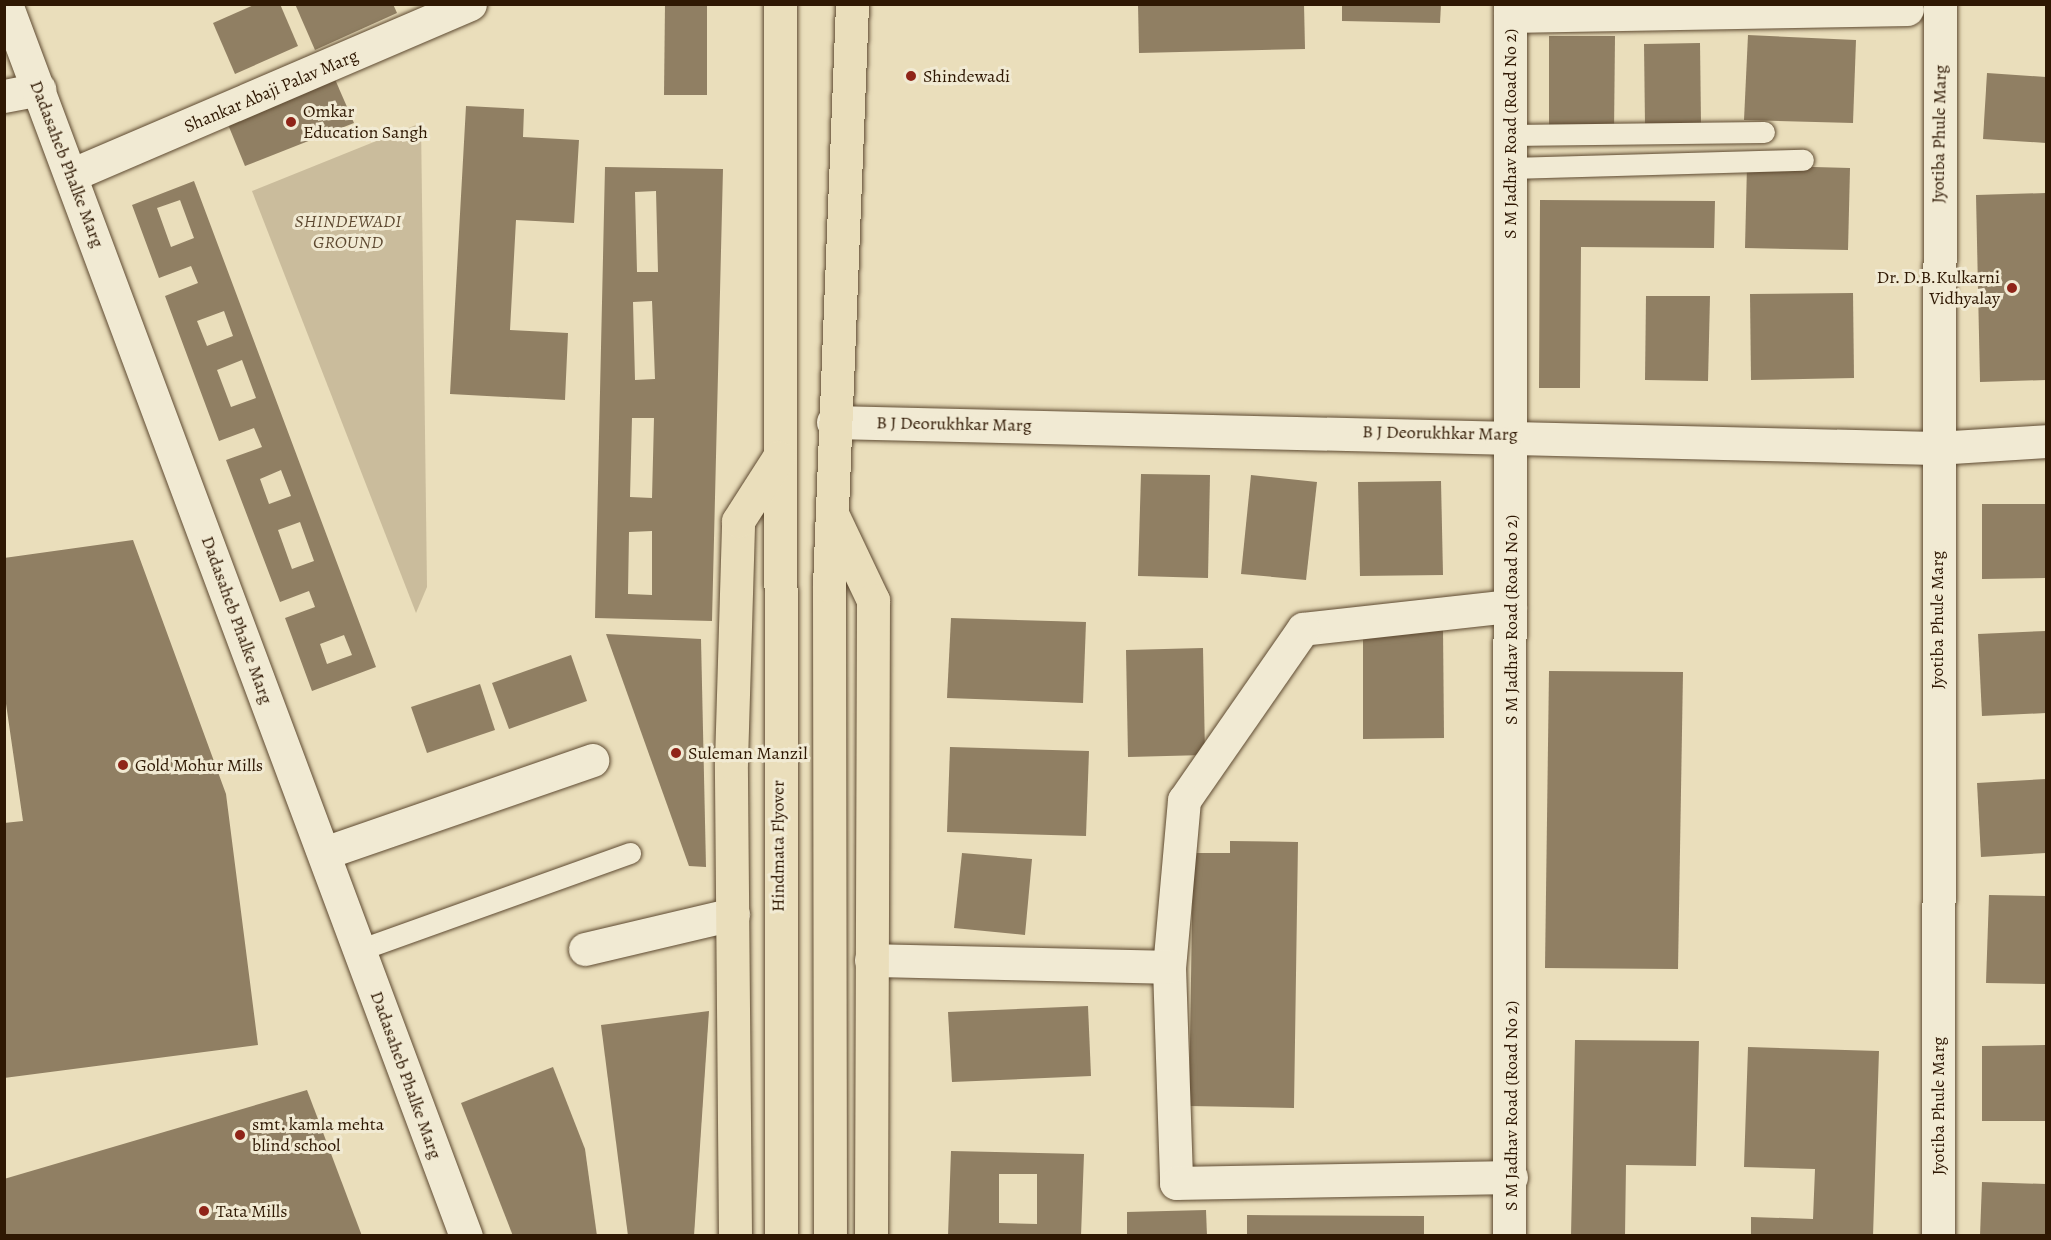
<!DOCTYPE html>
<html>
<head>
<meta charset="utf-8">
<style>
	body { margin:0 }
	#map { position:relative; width:2051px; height:1240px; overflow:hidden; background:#eadebb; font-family:Alegreya,serif }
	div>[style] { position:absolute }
	.green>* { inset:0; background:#cabc9c }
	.building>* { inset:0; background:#907f63 }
	.roads { filter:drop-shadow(0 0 2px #5e4a31) drop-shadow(0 0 2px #5e4a31) }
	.lane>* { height:21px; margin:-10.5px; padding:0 10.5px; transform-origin:10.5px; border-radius:10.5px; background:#f1ead3 }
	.street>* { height:33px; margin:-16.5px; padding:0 16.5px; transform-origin:16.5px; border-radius:16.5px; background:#f1ead3 }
	.secondary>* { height:33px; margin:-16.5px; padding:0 16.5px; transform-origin:16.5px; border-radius:16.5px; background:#f1ead3 }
	.highway>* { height:33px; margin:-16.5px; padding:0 16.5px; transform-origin:16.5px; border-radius:16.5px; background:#eadebb }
	.dots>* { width:16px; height:16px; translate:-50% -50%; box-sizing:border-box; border:3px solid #f1ead3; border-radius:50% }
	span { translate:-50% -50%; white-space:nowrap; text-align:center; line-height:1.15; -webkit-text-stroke:6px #f1ead3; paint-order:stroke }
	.poi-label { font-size:18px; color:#2f1803 }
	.left { translate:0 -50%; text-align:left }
	.right { translate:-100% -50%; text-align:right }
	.street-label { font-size:18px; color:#2f1803 }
	.park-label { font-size:18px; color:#5e4931; font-style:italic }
	.frame { position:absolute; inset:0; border:6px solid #2f1803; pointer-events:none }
</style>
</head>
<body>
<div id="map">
	<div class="green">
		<div style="clip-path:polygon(421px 123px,427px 587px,416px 613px,252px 191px)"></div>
	</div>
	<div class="building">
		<div style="clip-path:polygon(256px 4px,280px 4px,298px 46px,235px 74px,213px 23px)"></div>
		<div style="clip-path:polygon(295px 4px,393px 4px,397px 13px,315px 50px)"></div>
		<div style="clip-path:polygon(665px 4px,707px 4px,707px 95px,664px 95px)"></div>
		<div style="clip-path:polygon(1138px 4px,1304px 4px,1305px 49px,1139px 53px)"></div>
		<div style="clip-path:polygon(1342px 4px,1441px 4px,1440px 23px,1342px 21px)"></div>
		<div style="clip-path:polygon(1748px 35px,1856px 40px,1853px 123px,1744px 120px)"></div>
		<div style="clip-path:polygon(1549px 36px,1615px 36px,1614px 132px,1549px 132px)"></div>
		<div style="clip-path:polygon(1700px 43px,1701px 124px,1645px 125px,1644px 44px)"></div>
		<div style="clip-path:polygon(1987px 73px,2046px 77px,2046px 143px,1983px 139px)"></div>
		<div style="clip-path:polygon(334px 77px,354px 123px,245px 166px,227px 122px)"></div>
		<div style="clip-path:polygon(466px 106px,524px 109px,523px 137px,579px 140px,574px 223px,516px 220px,510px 330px,568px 333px,565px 400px,450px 394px)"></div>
		<div style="clip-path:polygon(1747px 165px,1850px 168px,1848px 250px,1745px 248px)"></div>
		<div style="clip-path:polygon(evenodd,605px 167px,723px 169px,712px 621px,595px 618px,605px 167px,656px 191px,658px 272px,637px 272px,635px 192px,656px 191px,605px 167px,652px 301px,655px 379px,635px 380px,633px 302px,652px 301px,605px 167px,632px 418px,654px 418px,652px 498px,630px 497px,632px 418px,605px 167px,652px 531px,652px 595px,628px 594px,629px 532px,652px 531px)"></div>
		<div style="clip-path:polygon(evenodd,194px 181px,376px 667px,312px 691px,285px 618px,315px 607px,309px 591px,280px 602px,226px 460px,262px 447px,254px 428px,219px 441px,165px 296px,198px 283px,191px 266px,159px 278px,132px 205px,194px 181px,180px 200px,194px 238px,171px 247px,157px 208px,180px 200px,194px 181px,224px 311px,233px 336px,207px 346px,197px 321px,224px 311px,194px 181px,242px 360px,256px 398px,231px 407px,217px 370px,242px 360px,194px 181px,281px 470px,291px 496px,269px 504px,260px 479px,281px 470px,194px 181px,300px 522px,314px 561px,292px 569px,278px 530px,300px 522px,194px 181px,344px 635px,352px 655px,327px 664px,320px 644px,344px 635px)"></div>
		<div style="clip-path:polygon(2046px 193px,2046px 380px,1980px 382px,1976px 195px)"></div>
		<div style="clip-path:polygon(1540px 200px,1715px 201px,1714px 248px,1581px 247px,1580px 388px,1539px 388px)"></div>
		<div style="clip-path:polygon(1853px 293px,1854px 378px,1751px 380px,1750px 294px)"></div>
		<div style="clip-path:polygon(1646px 296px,1710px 296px,1708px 381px,1645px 380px)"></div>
		<div style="clip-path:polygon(1141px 474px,1210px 475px,1208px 578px,1138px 576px)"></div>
		<div style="clip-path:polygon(1251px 475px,1317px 482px,1306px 580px,1241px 574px)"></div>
		<div style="clip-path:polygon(1441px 481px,1443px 575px,1360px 576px,1358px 482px)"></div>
		<div style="clip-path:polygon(1982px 504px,2046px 504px,2046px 578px,1982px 579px)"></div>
		<div style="clip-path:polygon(133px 540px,226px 794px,258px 1045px,4px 1078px,4px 823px,23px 821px,4px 690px,4px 558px)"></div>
		<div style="clip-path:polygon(951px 618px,1086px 622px,1083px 703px,947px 698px)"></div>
		<div style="clip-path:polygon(1443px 628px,1444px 738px,1363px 739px,1363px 629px)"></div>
		<div style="clip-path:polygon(2046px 631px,2046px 713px,1982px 716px,1978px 634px)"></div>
		<div style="clip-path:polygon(606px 634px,701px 639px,706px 867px,689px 866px)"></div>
		<div style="clip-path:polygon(1203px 648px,1205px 755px,1128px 757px,1126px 650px)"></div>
		<div style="clip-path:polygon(571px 655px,587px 701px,509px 729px,492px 683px)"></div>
		<div style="clip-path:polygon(1549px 671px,1683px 672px,1678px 969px,1545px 968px)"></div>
		<div style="clip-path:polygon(480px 684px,495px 730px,427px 753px,411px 707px)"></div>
		<div style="clip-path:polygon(950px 747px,1089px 751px,1086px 836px,947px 832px)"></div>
		<div style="clip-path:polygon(2046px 779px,2046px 853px,1981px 857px,1977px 783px)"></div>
		<div style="clip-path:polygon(1230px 841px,1298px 842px,1294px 1108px,1189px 1106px,1193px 853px,1230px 853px)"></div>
		<div style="clip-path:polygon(962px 853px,1032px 859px,1025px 935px,954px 928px)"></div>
		<div style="clip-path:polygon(1989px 895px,2046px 896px,2046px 984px,1986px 983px)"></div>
		<div style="clip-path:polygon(1088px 1006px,1091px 1076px,952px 1082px,948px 1012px)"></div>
		<div style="clip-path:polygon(709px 1011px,694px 1236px,628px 1236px,601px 1025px)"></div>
		<div style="clip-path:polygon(1575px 1040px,1699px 1041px,1696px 1166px,1626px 1165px,1625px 1236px,1571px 1236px)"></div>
		<div style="clip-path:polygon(2046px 1045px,2046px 1121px,1982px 1121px,1982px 1046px)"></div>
		<div style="clip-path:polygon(1748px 1047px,1879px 1051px,1873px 1236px,1751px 1236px,1751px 1217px,1813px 1219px,1815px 1169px,1744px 1167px)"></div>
		<div style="clip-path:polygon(553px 1067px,585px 1149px,597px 1236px,513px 1236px,461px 1103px)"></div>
		<div style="clip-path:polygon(307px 1090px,362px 1236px,4px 1236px,4px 1179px)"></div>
		<div style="clip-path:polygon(evenodd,951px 1151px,1084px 1154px,1081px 1236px,948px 1236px,951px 1151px,999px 1174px,1037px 1174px,1037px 1224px,999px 1223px,999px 1174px)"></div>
		<div style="clip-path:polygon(1982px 1182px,2046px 1184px,2046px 1236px,1980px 1236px)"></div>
		<div style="clip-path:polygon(1206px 1210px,1207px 1236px,1127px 1236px,1127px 1212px)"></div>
		<div style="clip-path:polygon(1247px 1215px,1424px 1216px,1424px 1236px,1247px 1236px)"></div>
	</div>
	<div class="roads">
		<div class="lane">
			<div style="left:1510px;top:135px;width:254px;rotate:-0.7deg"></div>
			<div style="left:1510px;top:168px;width:293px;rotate:-1.6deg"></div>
			<div style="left:359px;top:950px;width:288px;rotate:-19.7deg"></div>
		</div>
		<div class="street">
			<div style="left:1510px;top:16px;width:397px;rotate:-1deg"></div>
			<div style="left:4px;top:96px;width:36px;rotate:-11deg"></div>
			<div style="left:71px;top:175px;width:434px;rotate:-23.2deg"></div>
			<div style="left:833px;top:422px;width:1103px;rotate:1.35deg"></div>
			<div style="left:1936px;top:448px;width:110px;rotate:-3.6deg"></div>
			<div style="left:1510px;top:606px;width:208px;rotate:173.7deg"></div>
			<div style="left:1303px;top:629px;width:208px;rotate:124.8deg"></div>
			<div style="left:1184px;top:800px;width:168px;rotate:95.1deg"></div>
			<div style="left:1169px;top:967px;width:216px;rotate:88.1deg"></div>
			<div style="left:1176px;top:1183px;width:335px;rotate:-1deg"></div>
			<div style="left:324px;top:853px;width:284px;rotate:-19.1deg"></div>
			<div style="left:585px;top:949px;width:152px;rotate:-13.3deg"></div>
			<div style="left:871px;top:960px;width:298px;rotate:1.3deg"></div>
			<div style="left:1509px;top:1236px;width:1232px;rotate:-89.95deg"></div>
			<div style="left:1938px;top:1236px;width:1232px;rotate:-89.91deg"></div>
		</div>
		<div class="secondary">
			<div style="left:6px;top:4px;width:1315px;rotate:69.53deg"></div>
		</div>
		<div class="highway">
			<div style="left:780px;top:4px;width:1232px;rotate:89.95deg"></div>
			<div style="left:834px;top:518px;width:91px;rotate:64.6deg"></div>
			<div style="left:873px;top:600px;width:636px;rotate:90.18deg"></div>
			<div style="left:735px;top:1236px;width:474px;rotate:-90.5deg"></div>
			<div style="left:731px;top:762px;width:241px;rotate:-88.3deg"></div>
			<div style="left:738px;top:521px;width:76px;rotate:-57.4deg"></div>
			<div style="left:830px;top:1236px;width:651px;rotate:-90.09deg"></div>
			<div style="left:829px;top:585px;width:581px;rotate:-87.73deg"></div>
		</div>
	</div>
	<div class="dots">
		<div style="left:911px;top:76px;background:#8f2418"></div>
		<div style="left:291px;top:122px;background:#8f2418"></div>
		<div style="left:2012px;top:288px;background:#8f2418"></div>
		<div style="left:676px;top:753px;background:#8f2418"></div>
		<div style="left:123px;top:765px;background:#8f2418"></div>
		<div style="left:240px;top:1135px;background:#8f2418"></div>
		<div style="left:204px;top:1211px;background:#8f2418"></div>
	</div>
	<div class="poi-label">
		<span class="left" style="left:923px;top:76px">Shindewadi</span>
		<span class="left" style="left:303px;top:122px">Omkar<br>Education Sangh</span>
		<span class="right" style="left:2000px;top:288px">Dr. D.B.Kulkarni<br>Vidhyalay</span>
		<span class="left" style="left:688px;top:753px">Suleman Manzil</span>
		<span class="left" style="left:135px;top:765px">Gold Mohur Mills</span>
		<span class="left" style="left:252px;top:1135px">smt. kamla mehta<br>blind school</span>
		<span class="left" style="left:216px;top:1211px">Tata Mills</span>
	</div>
	<div class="street-label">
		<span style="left:271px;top:91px;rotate:-23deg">Shankar Abaji Palav Marg</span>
		<span style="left:1510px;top:134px;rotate:-90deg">S M Jadhav Road (Road No 2)</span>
		<span style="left:1939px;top:134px;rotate:-89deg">Jyotiba Phule Marg</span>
		<span style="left:67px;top:164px;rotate:69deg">Dadasaheb Phalke Marg</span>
		<span style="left:954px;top:424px;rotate:1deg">B J Deorukhkar Marg</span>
		<span style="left:1440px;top:433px;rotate:1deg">B J Deorukhkar Marg</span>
		<span style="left:237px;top:620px;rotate:70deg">Dadasaheb Phalke Marg</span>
		<span style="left:1511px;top:620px;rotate:-90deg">S M Jadhav Road (Road No 2)</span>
		<span style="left:1937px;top:620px;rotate:-90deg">Jyotiba Phule Marg</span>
		<span style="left:778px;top:846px;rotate:-90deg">Hindmata Flyover</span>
		<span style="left:406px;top:1075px;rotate:70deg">Dadasaheb Phalke Marg</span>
		<span style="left:1511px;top:1106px;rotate:-90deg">S M Jadhav Road (Road No 2)</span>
		<span style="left:1938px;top:1106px;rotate:-90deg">Jyotiba Phule Marg</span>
	</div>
	<div class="park-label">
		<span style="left:348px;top:232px">SHINDEWADI<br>GROUND</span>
	</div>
	<div class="frame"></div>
</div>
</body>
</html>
